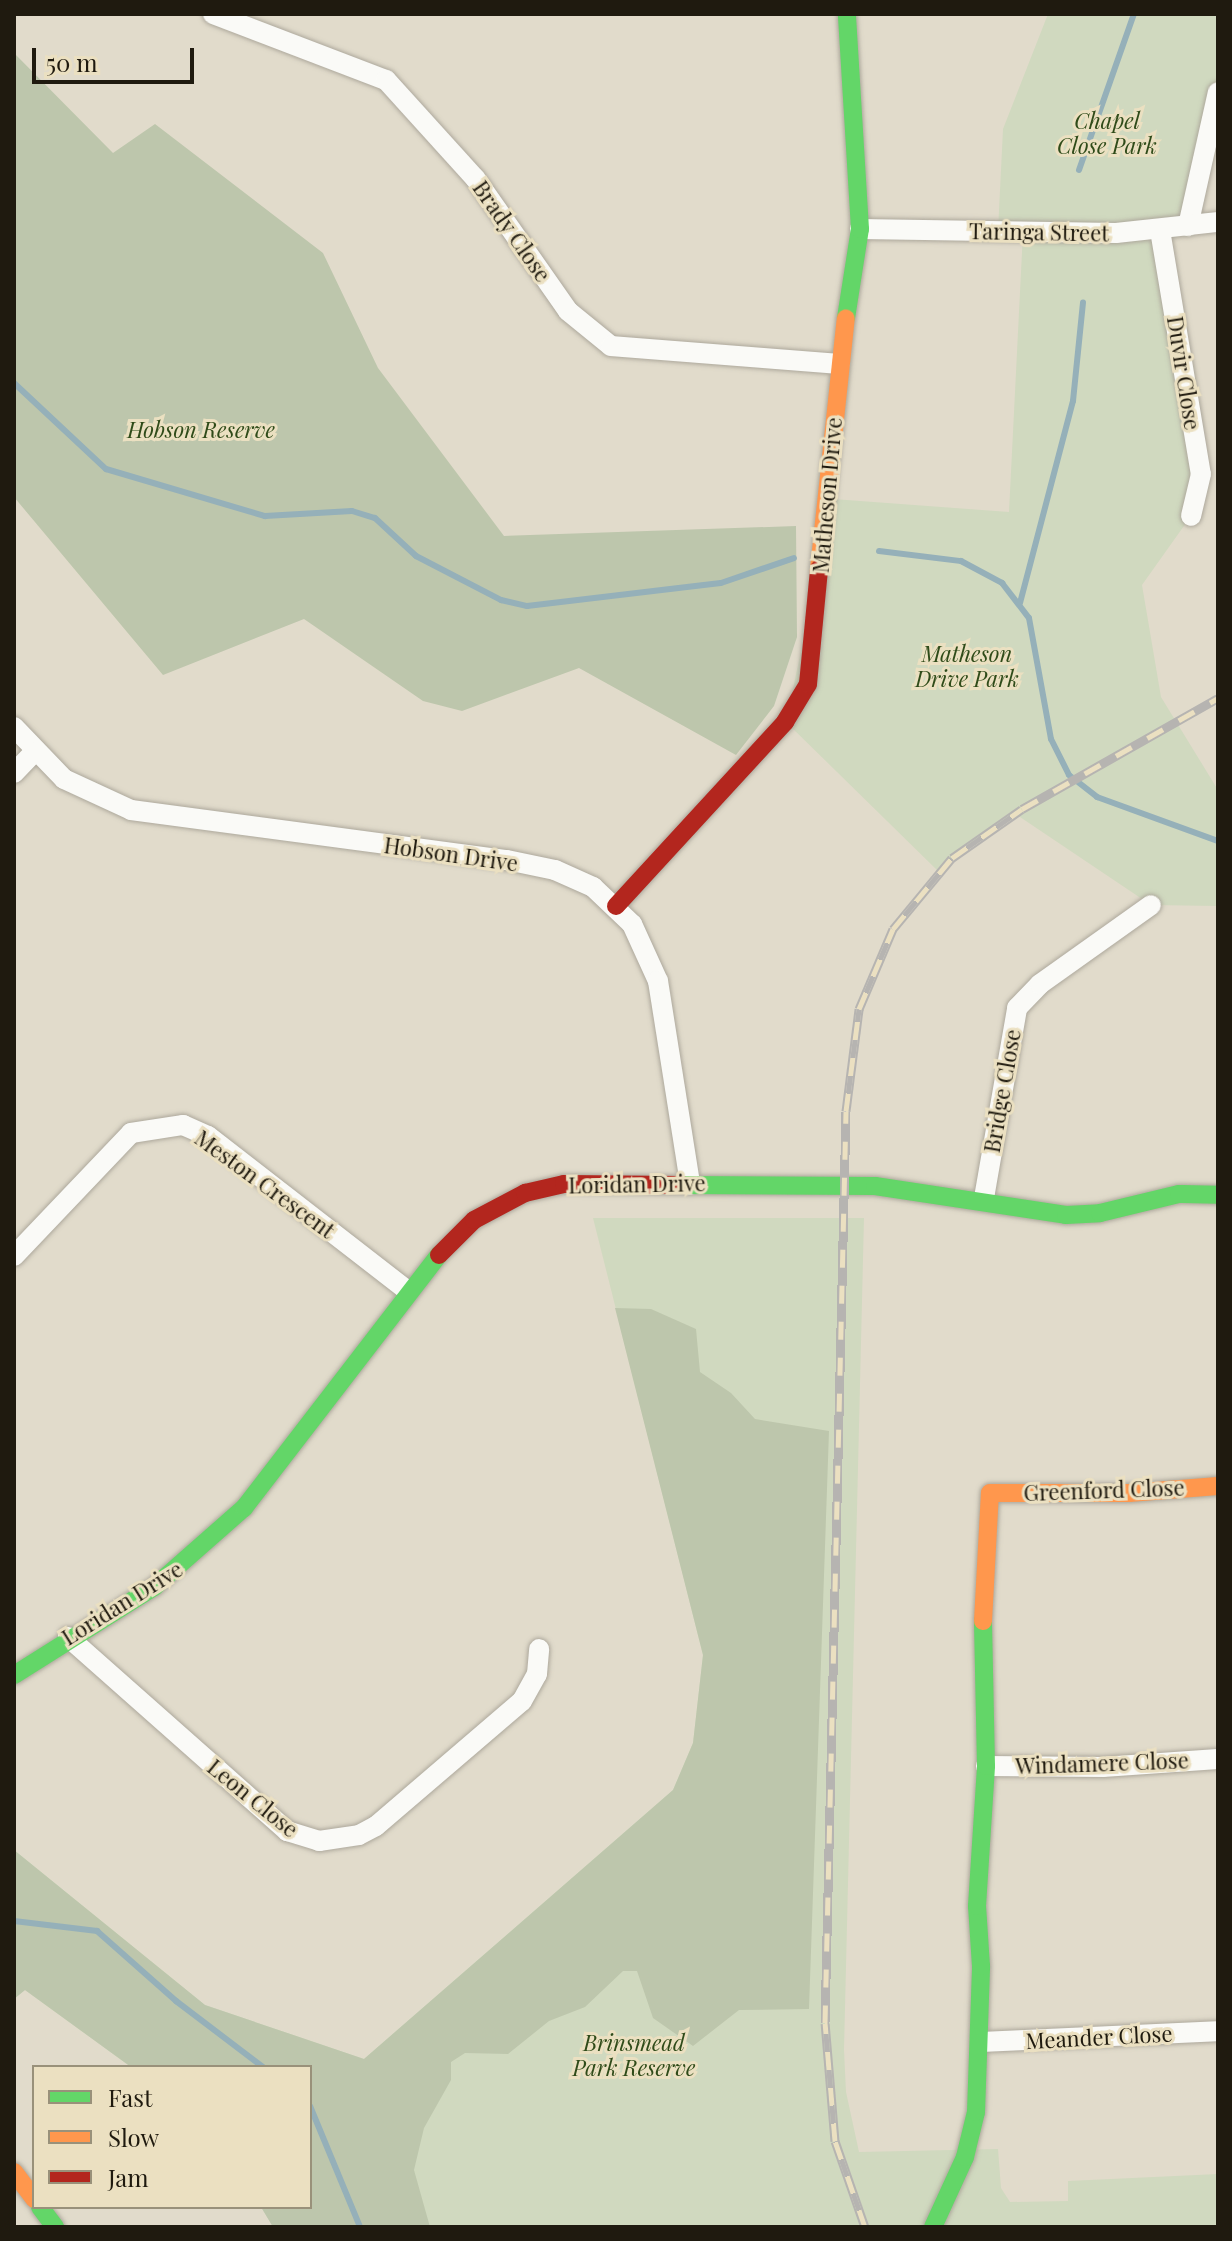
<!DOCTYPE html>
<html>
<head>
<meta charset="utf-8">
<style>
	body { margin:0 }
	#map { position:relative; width:1232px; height:2241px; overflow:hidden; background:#e1dbcb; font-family:"Playfair Display",serif }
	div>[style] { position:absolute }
	.green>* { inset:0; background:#d0d9bf }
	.forest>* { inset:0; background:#bdc6ac }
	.stream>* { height:6px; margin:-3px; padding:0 3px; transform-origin:3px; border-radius:3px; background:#95b0b9 }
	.roads { filter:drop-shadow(0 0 2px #ada89c) drop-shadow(0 0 2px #ada89c) }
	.street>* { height:20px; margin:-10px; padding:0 10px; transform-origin:10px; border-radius:10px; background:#fafaf7 }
	.fast>* { height:18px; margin:-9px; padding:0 9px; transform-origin:9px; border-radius:9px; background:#63d668 }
	.slow>* { height:18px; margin:-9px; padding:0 9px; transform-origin:9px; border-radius:9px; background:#ff974d }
	.jam>* { height:18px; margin:-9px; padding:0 9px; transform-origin:9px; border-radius:9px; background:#b3261e }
	.rail>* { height:9px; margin-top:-4.5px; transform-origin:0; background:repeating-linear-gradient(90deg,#ebe0c1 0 18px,#b6b4b1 0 36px); box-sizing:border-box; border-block:2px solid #b6b4b1 }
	span { translate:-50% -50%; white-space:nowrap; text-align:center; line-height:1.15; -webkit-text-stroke:6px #ebe0c1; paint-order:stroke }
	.park-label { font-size:22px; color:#2f4b19; font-style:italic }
	.street-label { font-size:22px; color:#1f1a0f }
	.frame { position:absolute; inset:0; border:16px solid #1f1a0f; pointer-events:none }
	.legend { position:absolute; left:32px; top:2065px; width:280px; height:144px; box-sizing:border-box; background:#ebe0c1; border:2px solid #99917a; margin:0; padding:10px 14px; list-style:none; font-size:24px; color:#1f1a0f }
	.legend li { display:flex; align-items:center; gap:16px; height:40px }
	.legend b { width:40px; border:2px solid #99917a }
	.scale { position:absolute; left:32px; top:48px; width:162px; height:36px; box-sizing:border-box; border:4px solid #1f1a0f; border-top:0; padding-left:10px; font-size:24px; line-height:28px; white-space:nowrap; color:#1f1a0f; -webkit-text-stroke:6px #ebe0c1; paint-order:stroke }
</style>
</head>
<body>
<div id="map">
	<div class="green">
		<div style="clip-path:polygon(1048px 14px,1218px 14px,1218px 92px,1193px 210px,1161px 230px,1201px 474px,1191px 516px,1142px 585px,1161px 697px,1218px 790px,1218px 906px,1151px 905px,1017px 815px,938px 871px,786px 722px,833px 499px,1009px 512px,1023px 232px,998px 231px,1003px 129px)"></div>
		<div style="clip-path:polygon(593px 1218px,864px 1218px,844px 2050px,846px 2092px,859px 2152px,998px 2149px,1001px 2188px,1010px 2202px,1068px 2201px,1068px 2181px,1218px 2174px,1218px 2227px,273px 2227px,261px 2207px,310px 2207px,310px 2067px,131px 2067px,25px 1990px,14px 1999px,14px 1850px,205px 2005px,364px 2059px,673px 1790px,693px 1743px,703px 1655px)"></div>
	</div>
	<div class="forest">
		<div style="clip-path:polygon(14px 53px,113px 153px,155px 124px,323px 253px,378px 368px,504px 536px,796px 526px,797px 637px,774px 706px,736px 755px,579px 668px,462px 711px,423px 701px,304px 619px,163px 675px,14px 497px)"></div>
		<div style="clip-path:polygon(615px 1308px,651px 1309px,696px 1329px,700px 1372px,731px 1393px,755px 1419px,829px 1431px,809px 2009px,739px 2010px,693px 2046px,653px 2018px,637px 1971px,623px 1971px,585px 2007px,549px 2021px,508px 2054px,465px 2053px,451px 2062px,451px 2080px,424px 2128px,414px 2170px,430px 2227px,273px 2227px,261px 2207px,310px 2207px,310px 2067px,131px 2067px,25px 1990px,14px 1999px,14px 1850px,205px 2005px,364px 2059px,673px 1790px,693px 1743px,703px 1655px)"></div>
	</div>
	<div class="stream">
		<div style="left:1079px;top:170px;width:165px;rotate:-70.6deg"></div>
		<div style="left:14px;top:383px;width:126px;rotate:43.1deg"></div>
		<div style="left:106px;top:469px;width:166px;rotate:16.5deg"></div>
		<div style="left:265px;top:516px;width:87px;rotate:-3.3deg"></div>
		<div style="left:352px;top:511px;width:24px;rotate:17deg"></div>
		<div style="left:375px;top:518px;width:56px;rotate:42.8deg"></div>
		<div style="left:416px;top:556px;width:96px;rotate:27.4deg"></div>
		<div style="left:501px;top:600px;width:27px;rotate:13deg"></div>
		<div style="left:527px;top:606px;width:195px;rotate:-6.8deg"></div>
		<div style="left:721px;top:583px;width:77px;rotate:-18.9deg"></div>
		<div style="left:879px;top:551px;width:83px;rotate:7deg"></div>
		<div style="left:961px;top:561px;width:47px;rotate:28.2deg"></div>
		<div style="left:1002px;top:583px;width:44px;rotate:52.4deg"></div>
		<div style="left:1029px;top:618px;width:123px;rotate:79.7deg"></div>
		<div style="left:1051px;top:739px;width:40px;rotate:63.4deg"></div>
		<div style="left:1069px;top:775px;width:36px;rotate:38deg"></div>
		<div style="left:1097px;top:797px;width:129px;rotate:20deg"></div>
		<div style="left:1020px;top:603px;width:209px;rotate:-75.3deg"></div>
		<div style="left:1073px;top:401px;width:99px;rotate:-84.2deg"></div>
		<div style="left:14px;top:1921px;width:84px;rotate:6.9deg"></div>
		<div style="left:97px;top:1931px;width:106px;rotate:41.5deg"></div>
		<div style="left:176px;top:2001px;width:109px;rotate:37.2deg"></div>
		<div style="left:310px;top:2106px;width:131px;rotate:67.5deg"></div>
	</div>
	<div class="roads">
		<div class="street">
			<div style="left:213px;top:14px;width:185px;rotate:20.9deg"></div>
			<div style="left:386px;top:80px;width:132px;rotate:47.8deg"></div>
			<div style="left:475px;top:178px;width:162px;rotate:55deg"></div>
			<div style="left:568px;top:311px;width:55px;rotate:39.1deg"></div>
			<div style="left:611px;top:346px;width:229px;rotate:4.5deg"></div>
			<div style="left:1188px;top:226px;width:137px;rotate:-77.4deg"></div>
			<div style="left:860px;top:229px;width:256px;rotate:0.9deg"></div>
			<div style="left:1116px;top:233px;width:103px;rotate:-6.2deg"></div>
			<div style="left:1160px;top:230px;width:247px;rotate:80.5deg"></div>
			<div style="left:1201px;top:474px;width:43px;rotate:103.4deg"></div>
			<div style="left:14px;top:727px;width:72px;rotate:46.1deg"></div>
			<div style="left:64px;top:779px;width:74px;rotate:24.8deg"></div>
			<div style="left:131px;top:810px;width:379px;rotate:7.6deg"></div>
			<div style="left:507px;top:860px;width:49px;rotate:11.8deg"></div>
			<div style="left:555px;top:870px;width:42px;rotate:24.1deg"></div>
			<div style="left:593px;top:887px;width:54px;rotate:43.5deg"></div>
			<div style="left:632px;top:924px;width:63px;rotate:65.5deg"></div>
			<div style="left:658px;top:981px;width:206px;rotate:81deg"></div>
			<div style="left:14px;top:773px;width:29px;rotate:-46deg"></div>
			<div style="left:984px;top:1198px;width:193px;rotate:-80.1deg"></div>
			<div style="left:1017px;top:1008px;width:33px;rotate:-46deg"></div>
			<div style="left:1040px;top:984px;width:136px;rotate:-35.4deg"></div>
			<div style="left:14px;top:1256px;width:170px;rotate:-46.4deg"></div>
			<div style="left:131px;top:1133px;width:53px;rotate:-8.7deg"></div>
			<div style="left:183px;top:1125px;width:27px;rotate:24deg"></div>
			<div style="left:208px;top:1136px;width:254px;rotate:37.8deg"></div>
			<div style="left:68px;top:1637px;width:293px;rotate:41.5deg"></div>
			<div style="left:287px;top:1831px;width:34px;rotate:17deg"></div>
			<div style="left:319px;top:1841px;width:40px;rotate:-8.5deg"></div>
			<div style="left:359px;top:1835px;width:19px;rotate:-28deg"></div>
			<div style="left:376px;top:1826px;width:192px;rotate:-40.6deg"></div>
			<div style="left:522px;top:1701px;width:31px;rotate:-61deg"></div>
			<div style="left:537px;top:1674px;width:25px;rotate:-85deg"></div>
			<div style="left:986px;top:1766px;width:117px;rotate:0.5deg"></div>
			<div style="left:1103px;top:1767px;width:115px;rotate:-4deg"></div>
			<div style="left:980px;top:2042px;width:238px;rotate:-2.6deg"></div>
		</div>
		<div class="fast">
			<div style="left:846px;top:318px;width:90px;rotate:-81.1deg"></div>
			<div style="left:860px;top:229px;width:215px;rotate:-93.5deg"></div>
			<div style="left:682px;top:1185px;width:193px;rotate:0.3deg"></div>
			<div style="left:875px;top:1186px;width:193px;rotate:8.6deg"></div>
			<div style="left:1066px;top:1215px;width:34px;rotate:-3deg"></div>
			<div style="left:1100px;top:1213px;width:81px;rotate:-13.5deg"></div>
			<div style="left:1179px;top:1194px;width:39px;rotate:1deg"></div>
			<div style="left:14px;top:1675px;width:165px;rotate:-32.2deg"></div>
			<div style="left:154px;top:1587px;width:120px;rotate:-41.3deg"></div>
			<div style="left:244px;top:1508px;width:319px;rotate:-52.4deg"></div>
			<div style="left:40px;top:2207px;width:25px;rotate:53deg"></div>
			<div style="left:933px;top:2227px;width:77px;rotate:-65.4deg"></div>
			<div style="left:965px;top:2157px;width:46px;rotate:-76.3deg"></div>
			<div style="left:976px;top:2112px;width:146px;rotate:-88deg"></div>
			<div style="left:981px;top:1966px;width:60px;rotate:-93.8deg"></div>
			<div style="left:977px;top:1906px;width:140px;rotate:-86.3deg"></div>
			<div style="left:986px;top:1766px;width:145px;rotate:-91.2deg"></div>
		</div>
		<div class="slow">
			<div style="left:819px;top:569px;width:252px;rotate:-83.9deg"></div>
			<div style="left:983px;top:1621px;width:128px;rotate:-86.9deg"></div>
			<div style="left:990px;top:1493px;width:139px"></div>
			<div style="left:1129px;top:1493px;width:89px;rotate:-4.5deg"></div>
			<div style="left:14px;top:2172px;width:34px;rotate:53deg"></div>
		</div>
		<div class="jam">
			<div style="left:616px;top:906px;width:250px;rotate:-47.4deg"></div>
			<div style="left:785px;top:722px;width:44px;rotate:-58.8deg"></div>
			<div style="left:808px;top:684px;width:116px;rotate:-84.5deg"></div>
			<div style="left:439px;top:1255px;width:49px;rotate:-45deg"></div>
			<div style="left:474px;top:1220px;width:58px;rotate:-27.9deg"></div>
			<div style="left:525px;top:1193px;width:40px;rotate:-13deg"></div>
			<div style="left:564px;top:1184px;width:118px;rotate:0.5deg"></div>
		</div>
	</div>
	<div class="rail">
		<div style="left:865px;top:2227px;width:91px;rotate:-109.2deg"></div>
		<div style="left:835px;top:2141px;width:118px;rotate:-94.8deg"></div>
		<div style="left:825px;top:2023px;width:912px;rotate:-88.68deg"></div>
		<div style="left:846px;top:1111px;width:103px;rotate:-82.7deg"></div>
		<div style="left:859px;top:1009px;width:87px;rotate:-67deg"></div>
		<div style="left:893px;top:929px;width:92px;rotate:-50.3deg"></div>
		<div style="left:952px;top:858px;width:85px;rotate:-35deg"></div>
		<div style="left:1022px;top:809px;width:225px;rotate:-29.5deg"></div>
	</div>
	<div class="park-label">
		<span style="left:1107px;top:133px">Chapel<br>Close Park</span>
		<span style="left:201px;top:430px">Hobson Reserve</span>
		<span style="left:967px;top:666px">Matheson<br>Drive Park</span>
		<span style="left:634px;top:2055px">Brinsmead<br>Park Reserve</span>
	</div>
	<div class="street-label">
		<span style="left:512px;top:231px;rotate:55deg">Brady Close</span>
		<span style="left:1039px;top:232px;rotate:1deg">Taringa Street</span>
		<span style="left:1184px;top:373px;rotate:81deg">Duvir Close</span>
		<span style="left:827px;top:495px;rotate:-85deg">Matheson Drive</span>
		<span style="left:451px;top:854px;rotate:8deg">Hobson Drive</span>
		<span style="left:1002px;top:1091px;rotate:-80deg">Bridge Close</span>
		<span style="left:265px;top:1184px;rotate:36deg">Meston Crescent</span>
		<span style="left:637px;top:1184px;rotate:-1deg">Loridan Drive</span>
		<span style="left:1104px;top:1490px;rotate:-2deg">Greenford Close</span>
		<span style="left:122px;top:1603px;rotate:-32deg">Loridan Drive</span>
		<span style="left:1102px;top:1763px;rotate:-2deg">Windamere Close</span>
		<span style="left:253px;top:1798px;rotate:39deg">Leon Close</span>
		<span style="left:1099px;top:2037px;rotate:-3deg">Meander Close</span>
	</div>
	<div class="frame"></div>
	<ul class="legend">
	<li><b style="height:10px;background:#63d668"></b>Fast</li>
	<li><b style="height:10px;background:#ff974d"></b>Slow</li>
	<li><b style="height:10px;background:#b3261e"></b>Jam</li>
	</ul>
	<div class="scale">50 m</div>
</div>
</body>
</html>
